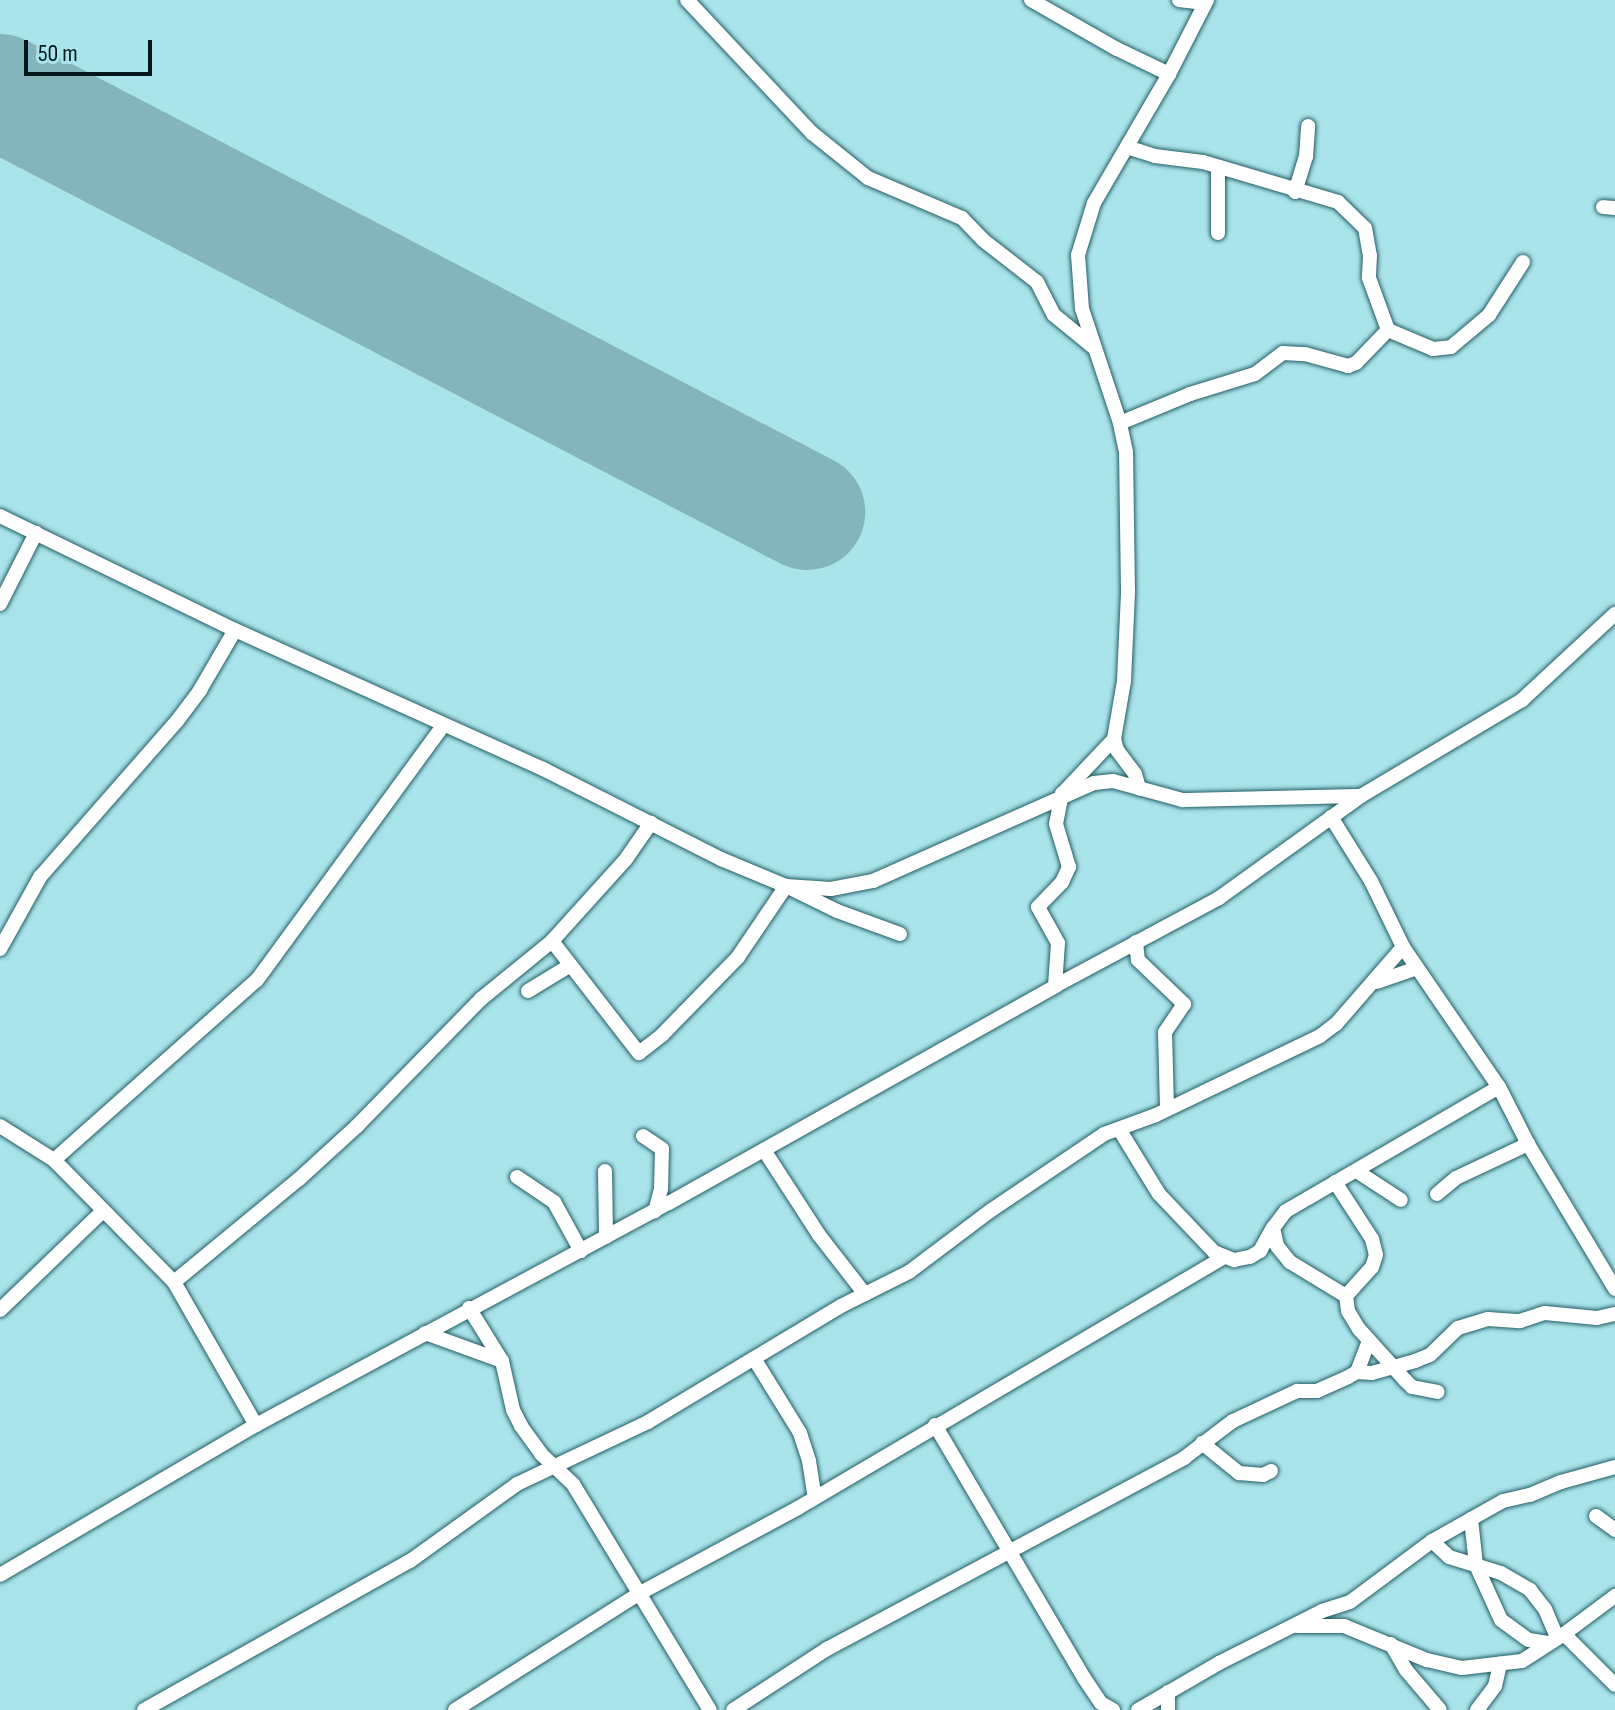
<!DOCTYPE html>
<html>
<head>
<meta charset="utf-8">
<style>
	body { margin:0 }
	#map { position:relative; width:1615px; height:1710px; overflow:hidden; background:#aae4eb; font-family:"Sofia Sans Condensed",sans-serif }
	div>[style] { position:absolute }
	.runway>* { height:116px; margin:-58px; padding:0 58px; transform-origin:58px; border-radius:58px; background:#83b5ba }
	.roads { filter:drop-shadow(0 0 2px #245e64) drop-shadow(0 0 2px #245e64) }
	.street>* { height:14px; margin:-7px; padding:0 7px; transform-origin:7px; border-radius:7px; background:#fff }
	span { translate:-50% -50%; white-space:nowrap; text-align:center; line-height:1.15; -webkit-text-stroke:6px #aae4eb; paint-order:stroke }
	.scale { position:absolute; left:24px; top:40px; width:128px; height:36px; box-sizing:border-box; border:4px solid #011719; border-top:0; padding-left:10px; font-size:24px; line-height:28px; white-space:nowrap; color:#011719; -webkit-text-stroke:6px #aae4eb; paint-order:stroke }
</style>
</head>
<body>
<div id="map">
	<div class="runway">
		<div style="left:0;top:92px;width:910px;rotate:27.49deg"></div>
	</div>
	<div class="roads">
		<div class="street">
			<div style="left:687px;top:0;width:183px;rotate:46.8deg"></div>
			<div style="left:812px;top:133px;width:72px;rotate:38.8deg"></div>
			<div style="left:868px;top:178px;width:102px;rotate:23.1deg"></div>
			<div style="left:962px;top:218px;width:30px;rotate:46deg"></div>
			<div style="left:983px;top:240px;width:68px;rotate:37.9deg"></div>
			<div style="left:1037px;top:282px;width:37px;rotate:63deg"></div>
			<div style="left:1054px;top:315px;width:49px;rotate:39.2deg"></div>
			<div style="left:1031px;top:0;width:99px;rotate:29.7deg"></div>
			<div style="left:1117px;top:49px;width:58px;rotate:25.7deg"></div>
			<div style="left:1179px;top:0;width:26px;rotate:7deg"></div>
			<div style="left:1127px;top:147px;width:29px;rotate:18deg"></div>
			<div style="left:1155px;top:156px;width:48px;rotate:7.1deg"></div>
			<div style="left:1203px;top:162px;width:141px;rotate:16.5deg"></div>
			<div style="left:1338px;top:202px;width:37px;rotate:44deg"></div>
			<div style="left:1365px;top:228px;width:28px;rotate:80deg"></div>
			<div style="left:1370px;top:256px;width:22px;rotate:93deg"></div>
			<div style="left:1369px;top:278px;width:55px;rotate:69.9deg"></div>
			<div style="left:1218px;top:167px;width:66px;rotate:90deg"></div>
			<div style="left:1295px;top:192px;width:37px;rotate:-73deg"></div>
			<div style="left:1306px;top:157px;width:31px;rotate:-86deg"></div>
			<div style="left:1603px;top:207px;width:12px;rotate:5deg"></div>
			<div style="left:1120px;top:423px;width:76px;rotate:-22.5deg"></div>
			<div style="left:1190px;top:394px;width:68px;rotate:-17.1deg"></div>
			<div style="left:1255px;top:374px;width:35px;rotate:-37deg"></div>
			<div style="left:1283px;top:353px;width:22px;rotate:3deg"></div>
			<div style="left:1305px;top:354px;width:45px;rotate:15.6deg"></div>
			<div style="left:1348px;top:366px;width:9px;rotate:-21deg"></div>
			<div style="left:1356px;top:363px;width:46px;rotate:-45.9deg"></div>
			<div style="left:1388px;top:330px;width:49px;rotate:22.9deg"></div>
			<div style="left:1433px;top:349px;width:18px;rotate:-6deg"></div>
			<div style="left:1451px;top:347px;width:50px;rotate:-40.1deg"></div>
			<div style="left:1489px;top:315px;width:63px;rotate:-57.3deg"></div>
			<div style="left:0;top:516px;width:261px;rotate:25.9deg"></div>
			<div style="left:235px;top:630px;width:338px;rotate:24.3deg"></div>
			<div style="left:543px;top:769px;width:199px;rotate:26.8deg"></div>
			<div style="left:721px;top:859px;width:70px;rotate:22.6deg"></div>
			<div style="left:786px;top:886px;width:45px;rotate:3.8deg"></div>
			<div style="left:831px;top:889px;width:43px;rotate:-10.8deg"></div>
			<div style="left:873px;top:881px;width:242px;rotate:-23.9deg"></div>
			<div style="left:1094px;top:783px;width:19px;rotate:-6deg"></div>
			<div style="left:1113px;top:781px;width:72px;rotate:15.4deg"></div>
			<div style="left:1182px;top:800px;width:178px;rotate:-1.3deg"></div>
			<div style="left:0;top:604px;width:80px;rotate:-63.1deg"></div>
			<div style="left:1114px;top:739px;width:11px;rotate:75deg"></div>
			<div style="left:1117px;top:750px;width:30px;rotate:53deg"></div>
			<div style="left:1135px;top:774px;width:15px;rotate:74deg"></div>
			<div style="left:1331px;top:817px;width:75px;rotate:58deg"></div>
			<div style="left:1371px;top:881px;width:73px;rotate:64.1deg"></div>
			<div style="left:1403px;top:947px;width:170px;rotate:55.6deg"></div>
			<div style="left:1499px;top:1087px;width:64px;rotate:63deg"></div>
			<div style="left:1528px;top:1144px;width:169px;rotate:59deg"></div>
			<div style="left:552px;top:941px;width:142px;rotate:52.2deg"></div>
			<div style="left:639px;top:1053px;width:29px;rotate:-38deg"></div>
			<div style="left:662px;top:1035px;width:109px;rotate:-45.7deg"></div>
			<div style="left:738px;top:957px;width:86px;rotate:-55.9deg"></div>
			<div style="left:786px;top:886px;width:57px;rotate:26.1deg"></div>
			<div style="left:837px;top:911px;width:67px;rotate:20.1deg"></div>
			<div style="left:1136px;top:942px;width:18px;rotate:84deg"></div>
			<div style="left:1138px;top:960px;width:64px;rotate:43.7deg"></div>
			<div style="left:1184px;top:1004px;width:34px;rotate:124deg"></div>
			<div style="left:1165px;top:1032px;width:77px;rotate:88.5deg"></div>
			<div style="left:0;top:949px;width:82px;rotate:-60.9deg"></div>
			<div style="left:40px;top:877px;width:208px;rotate:-48.7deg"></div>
			<div style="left:177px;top:721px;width:39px;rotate:-53deg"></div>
			<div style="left:200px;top:690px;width:69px;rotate:-59.7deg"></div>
			<div style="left:1377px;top:982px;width:42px;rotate:-19.3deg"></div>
			<div style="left:1055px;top:986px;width:43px;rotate:-86deg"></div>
			<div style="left:1058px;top:943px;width:41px;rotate:-119.1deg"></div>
			<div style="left:1038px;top:907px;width:35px;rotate:-46deg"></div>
			<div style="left:1062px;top:882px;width:17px;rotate:-65deg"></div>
			<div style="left:1069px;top:867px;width:45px;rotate:-106.8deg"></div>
			<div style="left:1056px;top:824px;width:31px;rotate:-79deg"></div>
			<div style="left:1062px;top:794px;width:76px;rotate:-46.6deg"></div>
			<div style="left:1114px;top:739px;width:59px;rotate:-80.2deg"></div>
			<div style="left:1124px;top:681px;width:88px;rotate:-87.4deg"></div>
			<div style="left:1128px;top:593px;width:141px;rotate:-90.8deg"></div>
			<div style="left:1126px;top:452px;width:30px;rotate:-102deg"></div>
			<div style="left:1120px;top:423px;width:120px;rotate:-108.4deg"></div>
			<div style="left:1082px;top:309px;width:54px;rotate:-94.2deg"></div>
			<div style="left:1078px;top:255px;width:54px;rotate:-72.9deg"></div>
			<div style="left:1094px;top:203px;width:149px;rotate:-59.8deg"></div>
			<div style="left:1169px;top:74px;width:83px;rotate:-62.8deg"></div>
			<div style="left:528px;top:991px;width:48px;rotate:-31.4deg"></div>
			<div style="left:0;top:1126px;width:64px;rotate:32.2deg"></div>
			<div style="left:54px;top:1160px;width:171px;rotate:45.5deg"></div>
			<div style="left:174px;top:1282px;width:165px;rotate:60.2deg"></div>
			<div style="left:1119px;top:1129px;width:76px;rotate:58.4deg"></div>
			<div style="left:1159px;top:1194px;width:80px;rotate:46.5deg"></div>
			<div style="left:1214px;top:1252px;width:22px;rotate:22deg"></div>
			<div style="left:1234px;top:1260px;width:16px;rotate:-11deg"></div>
			<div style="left:1250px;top:1257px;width:12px;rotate:-31deg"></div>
			<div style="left:1260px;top:1251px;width:26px;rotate:-61deg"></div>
			<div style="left:1273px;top:1228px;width:18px;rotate:77deg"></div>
			<div style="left:1277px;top:1246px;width:21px;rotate:51deg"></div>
			<div style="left:1290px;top:1262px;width:66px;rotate:31.3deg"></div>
			<div style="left:1346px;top:1296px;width:15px;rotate:82deg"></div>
			<div style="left:1348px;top:1311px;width:21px;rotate:59deg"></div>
			<div style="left:1359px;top:1329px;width:69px;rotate:48deg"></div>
			<div style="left:1405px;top:1380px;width:10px;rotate:45deg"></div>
			<div style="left:1412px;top:1387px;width:26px;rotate:11deg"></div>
			<div style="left:643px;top:1136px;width:23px;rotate:34deg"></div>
			<div style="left:662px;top:1149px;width:40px;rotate:91.4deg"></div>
			<div style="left:661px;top:1189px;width:23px;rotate:105deg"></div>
			<div style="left:764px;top:1150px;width:101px;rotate:57.1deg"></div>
			<div style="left:819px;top:1235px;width:75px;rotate:52.1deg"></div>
			<div style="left:54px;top:1160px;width:271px;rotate:-41.6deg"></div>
			<div style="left:257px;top:980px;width:315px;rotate:-53.8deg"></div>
			<div style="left:605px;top:1171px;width:66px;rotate:89.1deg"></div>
			<div style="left:1358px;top:1172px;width:51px;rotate:33.1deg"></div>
			<div style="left:517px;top:1177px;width:45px;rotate:34deg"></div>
			<div style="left:554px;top:1202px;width:56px;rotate:61.1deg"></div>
			<div style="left:1335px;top:1182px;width:68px;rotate:57deg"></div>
			<div style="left:1372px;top:1239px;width:16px;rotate:76deg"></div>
			<div style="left:1376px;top:1255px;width:13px;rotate:108deg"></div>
			<div style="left:1372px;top:1267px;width:39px;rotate:132deg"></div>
			<div style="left:1437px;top:1194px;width:25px;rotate:-40deg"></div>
			<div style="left:1456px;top:1178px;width:80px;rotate:-25.3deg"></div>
			<div style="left:1273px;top:1228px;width:21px;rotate:-53deg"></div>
			<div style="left:1286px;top:1211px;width:246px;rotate:-30.2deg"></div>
			<div style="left:174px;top:1282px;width:162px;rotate:-39.5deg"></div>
			<div style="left:299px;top:1179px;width:79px;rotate:-42.4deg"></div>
			<div style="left:357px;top:1126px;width:177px;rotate:-45.7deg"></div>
			<div style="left:481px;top:999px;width:92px;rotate:-39.2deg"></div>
			<div style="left:552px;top:941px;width:110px;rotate:-47.9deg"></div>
			<div style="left:626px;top:859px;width:44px;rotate:-55.2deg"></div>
			<div style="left:469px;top:1308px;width:62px;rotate:58.1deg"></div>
			<div style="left:502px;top:1361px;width:50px;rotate:77.3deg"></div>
			<div style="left:513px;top:1410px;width:18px;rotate:63deg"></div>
			<div style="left:521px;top:1426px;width:34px;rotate:54deg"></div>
			<div style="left:541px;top:1454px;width:44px;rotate:43.2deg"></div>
			<div style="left:573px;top:1484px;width:264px;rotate:58.8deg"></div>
			<div style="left:0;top:1310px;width:143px;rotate:-43.9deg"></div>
			<div style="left:425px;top:1333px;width:82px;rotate:20deg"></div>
			<div style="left:755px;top:1360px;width:86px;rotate:58.3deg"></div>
			<div style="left:800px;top:1433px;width:29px;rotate:72deg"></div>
			<div style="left:809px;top:1461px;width:37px;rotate:81deg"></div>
			<div style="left:1357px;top:1372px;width:15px;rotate:4deg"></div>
			<div style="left:1372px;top:1373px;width:45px;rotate:-15.6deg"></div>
			<div style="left:1415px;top:1361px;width:16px;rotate:-22deg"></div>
			<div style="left:1430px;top:1355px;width:39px;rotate:-44deg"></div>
			<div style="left:1458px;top:1328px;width:31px;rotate:-17deg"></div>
			<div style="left:1488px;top:1319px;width:32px;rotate:4deg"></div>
			<div style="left:1520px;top:1321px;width:26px;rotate:-18deg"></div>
			<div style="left:1545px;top:1313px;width:52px;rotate:5.5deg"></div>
			<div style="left:1597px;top:1318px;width:18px;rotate:-13deg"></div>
			<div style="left:935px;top:1425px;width:294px;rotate:59.5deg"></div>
			<div style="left:1084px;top:1678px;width:30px;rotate:56deg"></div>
			<div style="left:1101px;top:1703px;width:14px;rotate:30deg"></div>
			<div style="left:1202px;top:1443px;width:48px;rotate:39deg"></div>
			<div style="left:1239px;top:1473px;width:24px;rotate:5deg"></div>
			<div style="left:1263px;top:1475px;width:9px;rotate:-27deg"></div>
			<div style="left:1596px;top:1516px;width:24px;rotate:36deg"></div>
			<div style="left:1471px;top:1519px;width:46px;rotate:83.8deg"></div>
			<div style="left:1476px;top:1565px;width:60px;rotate:65.6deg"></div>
			<div style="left:1501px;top:1620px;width:34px;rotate:36deg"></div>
			<div style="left:1529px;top:1640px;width:19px;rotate:9deg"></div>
			<div style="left:1432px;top:1541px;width:23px;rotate:43deg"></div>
			<div style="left:1449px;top:1557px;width:54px;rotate:17.1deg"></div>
			<div style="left:1501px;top:1573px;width:34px;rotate:30deg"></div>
			<div style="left:1530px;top:1590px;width:24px;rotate:52deg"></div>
			<div style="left:1545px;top:1609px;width:30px;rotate:67deg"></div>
			<div style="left:0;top:1575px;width:297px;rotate:-30.4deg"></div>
			<div style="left:256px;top:1425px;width:469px;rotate:-28.3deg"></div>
			<div style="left:669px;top:1203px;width:443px;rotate:-29.3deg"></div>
			<div style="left:1055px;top:986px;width:186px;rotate:-28.2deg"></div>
			<div style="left:1219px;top:898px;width:175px;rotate:-35.7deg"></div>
			<div style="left:1361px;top:796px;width:187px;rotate:-30.8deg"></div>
			<div style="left:1522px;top:700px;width:127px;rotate:-42.8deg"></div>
			<div style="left:1297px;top:1626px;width:47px"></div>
			<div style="left:1344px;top:1626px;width:90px;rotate:22.3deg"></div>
			<div style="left:1427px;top:1660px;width:36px;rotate:13deg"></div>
			<div style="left:1462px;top:1668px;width:60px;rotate:-6.7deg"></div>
			<div style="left:1522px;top:1661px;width:50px;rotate:-32.7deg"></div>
			<div style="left:1564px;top:1634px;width:72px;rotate:45deg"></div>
			<div style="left:1564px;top:1634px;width:64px;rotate:-36.7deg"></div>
			<div style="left:1391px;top:1644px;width:30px;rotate:60deg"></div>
			<div style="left:1406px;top:1670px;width:52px;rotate:49.6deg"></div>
			<div style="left:1168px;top:1692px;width:18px;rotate:90deg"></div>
			<div style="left:144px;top:1710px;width:305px;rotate:-29.3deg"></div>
			<div style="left:410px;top:1561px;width:132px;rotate:-35.7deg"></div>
			<div style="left:517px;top:1484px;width:145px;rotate:-25.3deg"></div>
			<div style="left:648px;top:1422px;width:225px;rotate:-31deg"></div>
			<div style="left:841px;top:1306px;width:76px;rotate:-26.6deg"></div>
			<div style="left:909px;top:1272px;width:101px;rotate:-37deg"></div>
			<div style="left:990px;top:1211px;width:138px;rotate:-34deg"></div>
			<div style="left:1104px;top:1134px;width:55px;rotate:-20.1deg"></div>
			<div style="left:1156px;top:1115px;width:182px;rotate:-25.7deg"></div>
			<div style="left:1320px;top:1036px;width:20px;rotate:-37deg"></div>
			<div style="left:1336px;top:1024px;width:102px;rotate:-49deg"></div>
			<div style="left:455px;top:1710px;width:221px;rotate:-32.3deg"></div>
			<div style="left:642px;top:1592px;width:177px;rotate:-28.3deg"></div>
			<div style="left:798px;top:1508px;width:492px;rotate:-30.5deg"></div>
			<div style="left:733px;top:1710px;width:112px;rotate:-33deg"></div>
			<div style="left:827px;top:1649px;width:405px;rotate:-28.1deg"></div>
			<div style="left:1184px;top:1458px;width:61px;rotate:-37.1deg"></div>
			<div style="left:1233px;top:1421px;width:71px;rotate:-25.1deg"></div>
			<div style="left:1297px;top:1391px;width:20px"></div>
			<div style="left:1317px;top:1391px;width:34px;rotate:-24deg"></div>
			<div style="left:1348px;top:1377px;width:10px;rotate:-29deg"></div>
			<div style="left:1357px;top:1372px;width:34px;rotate:-69deg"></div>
			<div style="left:1138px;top:1710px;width:94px;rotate:-30.1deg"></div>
			<div style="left:1219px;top:1663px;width:115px;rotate:-26.8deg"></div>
			<div style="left:1322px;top:1611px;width:29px;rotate:-18deg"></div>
			<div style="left:1350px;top:1602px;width:102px;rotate:-36.6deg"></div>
			<div style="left:1432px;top:1541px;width:81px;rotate:-29.4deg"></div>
			<div style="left:1503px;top:1501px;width:28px;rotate:-13deg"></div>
			<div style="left:1530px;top:1495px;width:34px;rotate:-23deg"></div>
			<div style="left:1561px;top:1482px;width:56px;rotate:-15.5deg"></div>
			<div style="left:1477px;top:1710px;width:30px;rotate:-53deg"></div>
			<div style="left:1495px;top:1686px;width:23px;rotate:-77deg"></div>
		</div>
	</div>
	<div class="scale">50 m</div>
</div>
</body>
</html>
